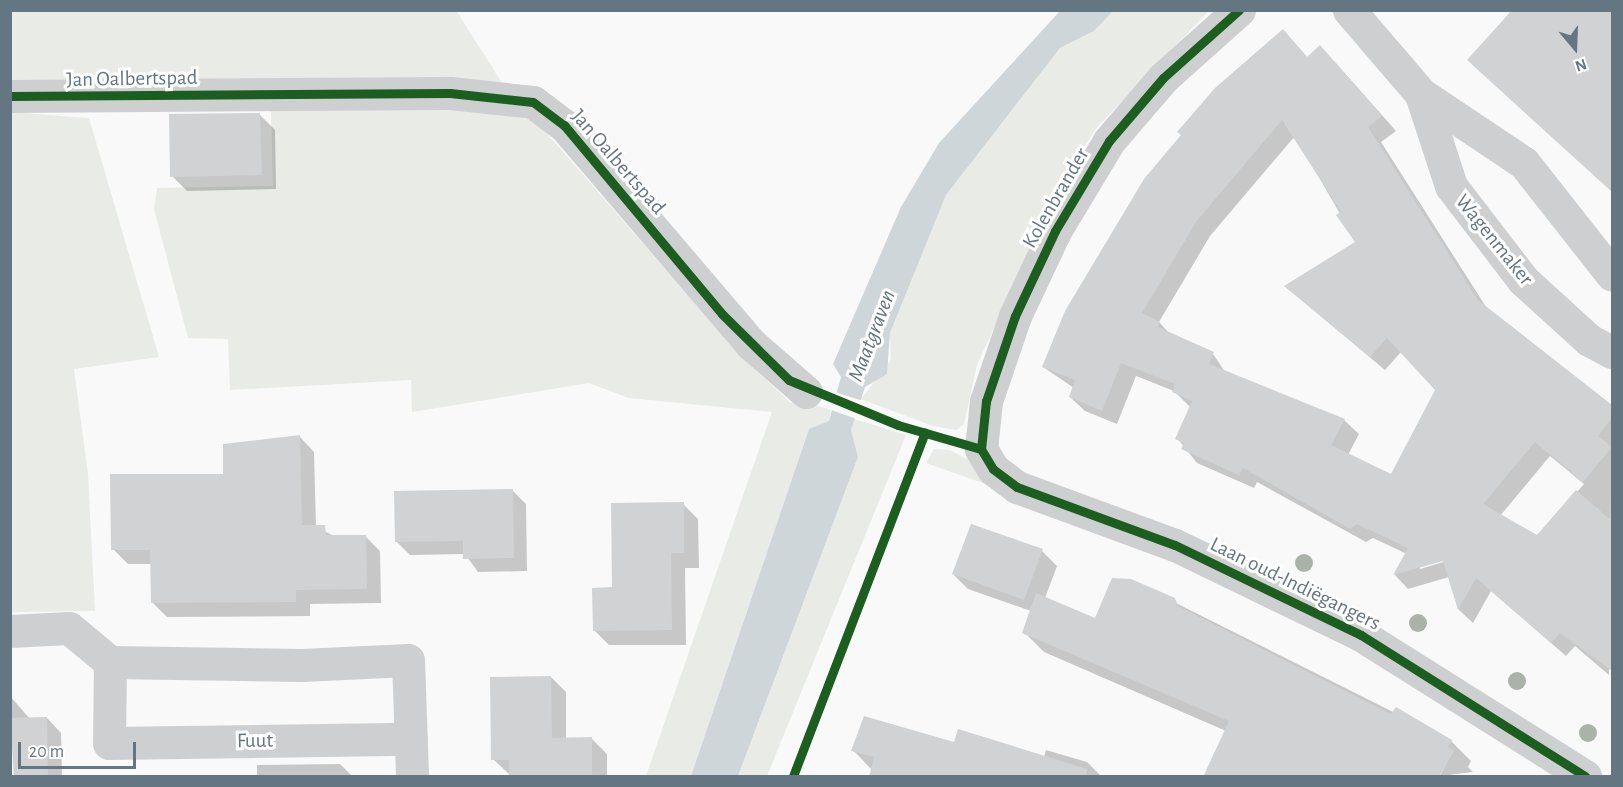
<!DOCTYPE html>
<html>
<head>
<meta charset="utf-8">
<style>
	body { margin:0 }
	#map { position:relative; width:1623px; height:787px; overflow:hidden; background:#f9f9f9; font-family:"Alegreya Sans",sans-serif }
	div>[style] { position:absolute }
	.green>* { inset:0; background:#e8ebe6 }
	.water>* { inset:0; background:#ced6d9 }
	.pier>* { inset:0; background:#f9f9f9 }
	.shadow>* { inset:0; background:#0003 }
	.building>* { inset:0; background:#d0d2d3 }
	.minor>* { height:33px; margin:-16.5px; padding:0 16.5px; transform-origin:16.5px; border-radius:16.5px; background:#cecfd0 }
	.cycleway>* { height:9px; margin:-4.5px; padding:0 4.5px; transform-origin:4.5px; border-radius:4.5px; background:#1b5e20 }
	.trees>* { width:18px; height:18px; margin:-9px; border-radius:50%; background:#a9b3a7 }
	span { translate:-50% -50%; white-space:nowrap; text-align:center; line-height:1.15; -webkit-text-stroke:6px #fff; paint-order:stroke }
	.street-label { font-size:21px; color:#657683 }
	.water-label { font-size:22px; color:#60757c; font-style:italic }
	.frame { position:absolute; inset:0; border:12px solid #657683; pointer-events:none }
	.north { position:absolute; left:1545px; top:18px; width:60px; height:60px; -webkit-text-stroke:4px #fff; paint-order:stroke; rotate:161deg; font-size:16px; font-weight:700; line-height:24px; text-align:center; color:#657683 }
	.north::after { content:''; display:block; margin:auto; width:21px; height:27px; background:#657683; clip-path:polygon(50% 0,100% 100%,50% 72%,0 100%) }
	.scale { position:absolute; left:18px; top:742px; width:118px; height:27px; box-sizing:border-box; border:3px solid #657683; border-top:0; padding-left:8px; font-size:18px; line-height:21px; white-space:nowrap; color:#657683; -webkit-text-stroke:4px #fff; paint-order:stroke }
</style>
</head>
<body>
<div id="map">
	<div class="green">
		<div style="clip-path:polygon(456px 10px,502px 83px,11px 80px,11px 11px)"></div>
		<div style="clip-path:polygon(1113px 11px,1209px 11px,1097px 127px,1058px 188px,977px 365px,964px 424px,956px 430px,933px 426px,861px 399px,891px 360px,890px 333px,946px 195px,1060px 48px,1094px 31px)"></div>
		<div style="clip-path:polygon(271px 109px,494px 109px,537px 122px,742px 357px,791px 403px,794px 398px,831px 410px,829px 421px,809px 429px,691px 776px,646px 776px,772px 412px,629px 398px,589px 383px,412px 412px,411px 380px,230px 390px,228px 339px,188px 338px,154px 209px,157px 188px,273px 186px)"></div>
		<div style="clip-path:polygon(10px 112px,89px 118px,159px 357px,74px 369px,88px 474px,95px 611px,11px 612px)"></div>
		<div style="clip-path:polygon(854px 419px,906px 435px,767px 776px,738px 776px,858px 457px,851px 430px)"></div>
		<div style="clip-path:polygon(934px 449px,950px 450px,968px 460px,994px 487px,926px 463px)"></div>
	</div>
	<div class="water">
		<div style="clip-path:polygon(1060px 11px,1113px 11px,1094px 31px,1060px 48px,946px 195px,890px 333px,887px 374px,865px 387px,851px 430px,858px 457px,738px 776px,691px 776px,809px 429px,829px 421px,841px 377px,833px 364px,901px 207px,939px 143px)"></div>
	</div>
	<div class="pier">
		<div style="clip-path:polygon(835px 392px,863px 401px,857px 419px,828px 409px)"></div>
	</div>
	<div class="shadow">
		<div style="clip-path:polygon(1526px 10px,1612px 10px,1612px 171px,1603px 182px)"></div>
		<div style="clip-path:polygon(evenodd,1283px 31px,1308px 58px,1334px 61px,1396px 131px,1381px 142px,1488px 310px,1612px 407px,1609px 675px,1575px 646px,1566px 656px,1491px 591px,1473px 623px,1459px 610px,1449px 577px,1408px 589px,1395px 575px,1407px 554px,1373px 538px,1366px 542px,1257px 482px,1254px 488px,1197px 463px,1177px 438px,1190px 407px,1174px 391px,1136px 376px,1117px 424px,1085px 411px,1070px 397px,1074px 388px,1043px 367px,1283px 31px,1295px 136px,1357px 243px,1286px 287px,1385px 370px,1401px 352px,1437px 389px,1391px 476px,1348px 455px,1359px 434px,1344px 420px,1226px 373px,1213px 354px,1171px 335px,1159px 322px,1210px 236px,1295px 136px,1283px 31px,1550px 456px,1584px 484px,1537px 537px,1500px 516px,1550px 456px,1283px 31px,1450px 557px,1450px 560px,1420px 569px,1420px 566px,1450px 557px)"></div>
		<div style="clip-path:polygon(260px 115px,275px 130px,276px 189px,187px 191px,172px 176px)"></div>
		<div style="clip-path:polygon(300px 437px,314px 452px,316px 527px,334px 536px,365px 536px,380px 551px,381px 603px,310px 604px,310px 616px,167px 617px,152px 602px,152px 564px,128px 564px,113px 549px,225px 475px)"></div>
		<div style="clip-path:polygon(513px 491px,526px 504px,527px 571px,478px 572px,465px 554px,410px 555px,396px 541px)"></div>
		<div style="clip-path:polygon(683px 504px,698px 519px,699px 568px,685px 568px,686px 645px,609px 645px,594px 630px,614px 589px)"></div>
		<div style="clip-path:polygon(1042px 551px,1057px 566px,1045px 598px,1095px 620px,1130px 580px,1451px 741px,1471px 761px,1468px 767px,1473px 772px,1440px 776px,1453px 750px,1437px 776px,1226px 731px,1044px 652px,1024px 632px,1031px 611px,968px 589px,953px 574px)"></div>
		<div style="clip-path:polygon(551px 677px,566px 692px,566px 739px,592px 739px,607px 754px,607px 776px,511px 776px,493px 759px)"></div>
		<div style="clip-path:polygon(10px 696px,30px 719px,47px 718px,61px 733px,62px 776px,15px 776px)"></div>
		<div style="clip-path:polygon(956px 744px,1044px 757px,1046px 750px,1087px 762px,1101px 776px,870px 776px,872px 770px,853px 750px)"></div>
		<div style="clip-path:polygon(340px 764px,352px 776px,257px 776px,257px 765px)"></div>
	</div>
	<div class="building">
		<div style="clip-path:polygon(1512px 10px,1612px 10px,1612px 192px,1467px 60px)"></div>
		<div style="clip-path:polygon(evenodd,1283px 29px,1307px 57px,1320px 45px,1382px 116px,1368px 127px,1478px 300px,1612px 405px,1612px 418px,1598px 436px,1612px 447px,1583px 482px,1535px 442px,1483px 504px,1537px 535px,1576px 490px,1612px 521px,1612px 671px,1560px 633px,1551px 643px,1476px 578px,1458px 610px,1443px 561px,1393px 575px,1408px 548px,1357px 524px,1350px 529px,1243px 468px,1239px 475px,1181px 449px,1184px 443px,1175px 439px,1192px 401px,1172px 392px,1175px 384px,1121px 363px,1102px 411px,1069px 397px,1075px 380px,1042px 367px,1065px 311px,1144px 179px,1181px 135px,1177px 132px,1215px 88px,1283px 29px,1282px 120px,1341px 212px,1336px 215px,1355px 242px,1284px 286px,1370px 357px,1387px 338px,1435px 390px,1391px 474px,1331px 445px,1345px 419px,1209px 364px,1214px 352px,1158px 327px,1160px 322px,1142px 313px,1196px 222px,1282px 120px)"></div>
		<div style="clip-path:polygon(260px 113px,262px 175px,170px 177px,169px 114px)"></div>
		<div style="clip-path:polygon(300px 435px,302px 525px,325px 525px,326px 535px,366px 535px,367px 589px,296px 590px,296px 602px,151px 603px,150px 550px,111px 550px,110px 474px,223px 474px,223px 444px)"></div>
		<div style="clip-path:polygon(513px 489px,514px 558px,463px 559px,463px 541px,395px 542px,394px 491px)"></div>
		<div style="clip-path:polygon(684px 502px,684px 553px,671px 553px,672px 630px,593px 631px,592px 588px,612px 587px,611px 503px)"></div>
		<div style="clip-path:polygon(971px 524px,1043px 549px,1024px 600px,952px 574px)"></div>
		<div style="clip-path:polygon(1112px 578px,1131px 579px,1175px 598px,1178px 606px,1391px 714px,1396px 707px,1452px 740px,1448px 747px,1454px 751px,1439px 777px,1203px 777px,1229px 721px,1022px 633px,1036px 593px,1095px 618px)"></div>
		<div style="clip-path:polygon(551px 676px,552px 738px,592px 737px,592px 777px,509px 777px,509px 760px,491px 760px,490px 677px)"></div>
		<div style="clip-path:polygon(864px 716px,954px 742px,958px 729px,1087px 769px,1086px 777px,869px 777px,874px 757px,851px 751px)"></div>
		<div style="clip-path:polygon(47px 717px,48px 777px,14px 777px,10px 718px)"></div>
	</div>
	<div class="minor">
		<div style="left:1239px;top:10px;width:102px;rotate:138.2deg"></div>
		<div style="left:1163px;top:78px;width:83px;rotate:130.6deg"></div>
		<div style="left:1109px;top:141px;width:105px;rotate:121deg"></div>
		<div style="left:1055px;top:231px;width:94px;rotate:115.2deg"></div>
		<div style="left:1015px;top:316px;width:90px;rotate:108.8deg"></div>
		<div style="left:986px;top:401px;width:48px;rotate:95.9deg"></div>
		<div style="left:981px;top:449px;width:23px;rotate:59deg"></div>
		<div style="left:993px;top:469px;width:30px;rotate:37deg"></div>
		<div style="left:1017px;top:487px;width:168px;rotate:20.2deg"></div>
		<div style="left:1175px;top:545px;width:207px;rotate:25.8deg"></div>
		<div style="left:1361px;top:635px;width:265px;rotate:32.2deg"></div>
		<div style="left:1349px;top:10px;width:111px;rotate:49.4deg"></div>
		<div style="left:1421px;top:94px;width:124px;rotate:33.8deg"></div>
		<div style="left:1524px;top:163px;width:142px;rotate:51.8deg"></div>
		<div style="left:1421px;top:94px;width:97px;rotate:71.9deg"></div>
		<div style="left:1451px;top:186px;width:118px;rotate:52.5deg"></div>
		<div style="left:1523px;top:280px;width:89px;rotate:42.3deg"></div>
		<div style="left:1589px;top:340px;width:26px;rotate:28deg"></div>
		<div style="left:10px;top:96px;width:440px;rotate:-0.4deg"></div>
		<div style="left:450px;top:93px;width:83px;rotate:6.2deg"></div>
		<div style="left:533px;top:102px;width:39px;rotate:37deg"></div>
		<div style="left:564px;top:125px;width:288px;rotate:49.5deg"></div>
		<div style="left:751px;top:344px;width:73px;rotate:41.1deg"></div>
		<div style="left:10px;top:631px;width:59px;rotate:-2.9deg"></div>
		<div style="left:69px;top:628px;width:53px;rotate:39.7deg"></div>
		<div style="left:110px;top:662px;width:192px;rotate:0.9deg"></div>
		<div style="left:302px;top:665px;width:106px;rotate:-2.7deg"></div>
		<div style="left:408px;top:660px;width:116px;rotate:88deg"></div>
		<div style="left:110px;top:662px;width:81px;rotate:90.7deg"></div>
		<div style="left:109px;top:743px;width:302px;rotate:-0.8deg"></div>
	</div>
	<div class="cycleway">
		<div style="left:1239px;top:10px;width:102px;rotate:138.2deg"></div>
		<div style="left:1163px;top:78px;width:83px;rotate:130.6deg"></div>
		<div style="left:1109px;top:141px;width:105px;rotate:121deg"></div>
		<div style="left:1055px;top:231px;width:94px;rotate:115.2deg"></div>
		<div style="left:1015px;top:316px;width:90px;rotate:108.8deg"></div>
		<div style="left:986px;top:401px;width:48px;rotate:95.9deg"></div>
		<div style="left:981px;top:449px;width:23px;rotate:59deg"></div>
		<div style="left:993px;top:469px;width:30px;rotate:37deg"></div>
		<div style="left:1017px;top:487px;width:168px;rotate:20.2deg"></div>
		<div style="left:1175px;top:545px;width:207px;rotate:25.8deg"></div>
		<div style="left:1361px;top:635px;width:265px;rotate:32.2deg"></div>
		<div style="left:10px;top:96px;width:440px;rotate:-0.4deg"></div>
		<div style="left:450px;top:93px;width:83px;rotate:6.2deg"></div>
		<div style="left:533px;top:102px;width:39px;rotate:37deg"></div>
		<div style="left:564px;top:125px;width:246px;rotate:50.1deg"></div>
		<div style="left:722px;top:314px;width:94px;rotate:44.6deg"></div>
		<div style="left:789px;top:380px;width:118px;rotate:22.4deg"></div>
		<div style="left:898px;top:425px;width:86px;rotate:16.1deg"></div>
		<div style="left:793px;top:776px;width:368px;rotate:-69deg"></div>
	</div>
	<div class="trees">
		<div style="left:1304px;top:563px"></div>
		<div style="left:1418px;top:623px"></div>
		<div style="left:1517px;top:681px"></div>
		<div style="left:1588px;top:733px"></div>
	</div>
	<div class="street-label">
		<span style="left:132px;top:79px;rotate:-1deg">Jan Oalbertspad</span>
		<span style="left:618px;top:162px;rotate:49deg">Jan Oalbertspad</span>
		<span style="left:1056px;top:198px;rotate:-60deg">Kolenbrander</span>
		<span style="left:1494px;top:240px;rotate:51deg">Wagenmaker</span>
		<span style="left:1295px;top:584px;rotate:26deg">Laan oud-Indiëgangers</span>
		<span style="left:255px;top:741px;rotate:-1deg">Fuut</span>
	</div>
	<div class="water-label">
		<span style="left:872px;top:336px;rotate:-69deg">Maatgraven</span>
	</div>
	<div class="frame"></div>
	<div class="north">N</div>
	<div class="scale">20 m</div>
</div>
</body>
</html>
